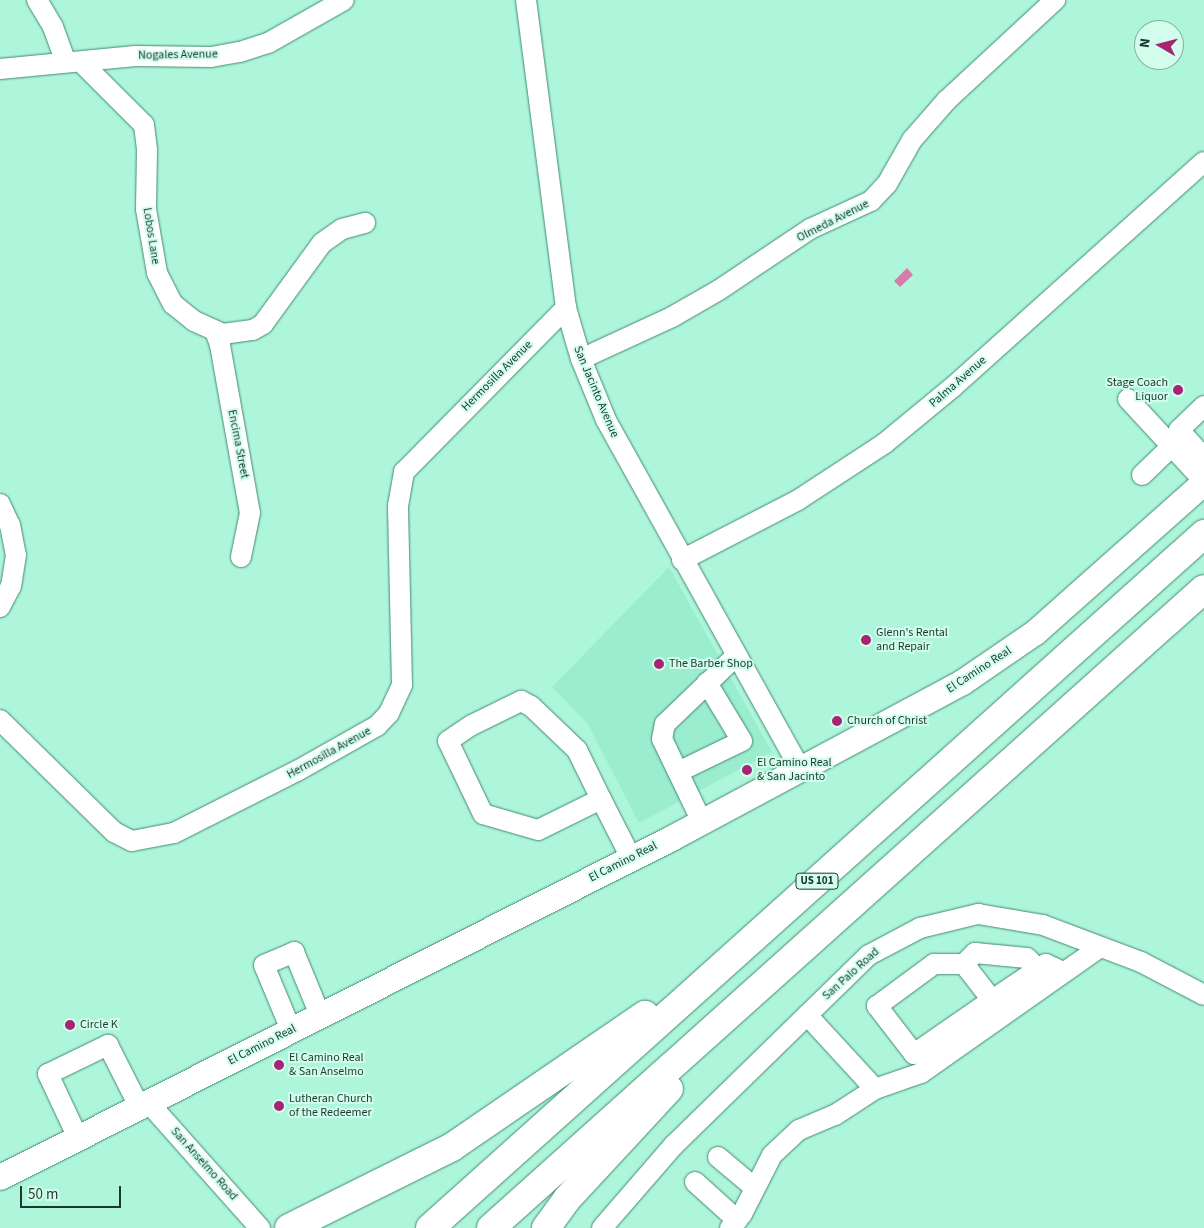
<!DOCTYPE html>
<html>
<head>
<meta charset="utf-8">
<style>
	body { margin:0 }
	#map { position:relative; width:1204px; height:1228px; overflow:hidden; background:#aef6db; font-family:"Source Sans 3",sans-serif }
	div>[style] { position:absolute }
	.built>* { inset:0; background:#9bedcf }
	.water>* { inset:0; background:#d67caa }
	.roads { filter:drop-shadow(0 0 1px #438a72) drop-shadow(0 0 1px #438a72) }
	.minor>* { height:20px; margin:-10px; padding:0 10px; transform-origin:10px; border-radius:10px; background:#fff }
	.major>* { height:25px; margin:-12.5px; padding:0 12.5px; transform-origin:12.5px; border-radius:12.5px; background:#fff }
	.highway>* { height:28px; margin:-14px; padding:0 14px; transform-origin:14px; border-radius:14px; background:#fff }
	.dots>* { width:14px; height:14px; translate:-50% -50%; box-sizing:border-box; border:2px solid #d2fdec; border-radius:50% }
	span { translate:-50% -50%; white-space:nowrap; text-align:center; line-height:1.15; -webkit-text-stroke:4px #d2fdec; paint-order:stroke }
	.shield-label span { padding:1px 4px; background:#d2fdec; border:1px solid; border-radius:4px; -webkit-text-stroke-width:0 }
	.shield-label { font-size:11px; color:#1b392f; font-weight:700 }
	.street-label { font-size:12px; color:#1b392f }
	.poi-label { font-size:12px; color:#1b392f }
	.right { translate:-100% -50%; text-align:right }
	.left { translate:0 -50%; text-align:left }
	.north { position:absolute; left:1134px; top:20px; width:50px; height:50px; box-sizing:border-box; background:#d2fdec; border:1px solid #89afa0; border-radius:50%; rotate:278deg; font-size:14px; font-weight:700; line-height:20px; text-align:center; color:#1b392f }
	.north::after { content:''; display:block; margin:auto; width:18px; height:22px; background:#a62473; clip-path:polygon(50% 0,100% 100%,50% 72%,0 100%) }
	.scale { position:absolute; left:20px; top:1186px; width:101px; height:22px; box-sizing:border-box; border:2px solid #1b392f; border-top:0; padding-left:6px; font-size:15px; line-height:18px; white-space:nowrap; color:#1b392f; -webkit-text-stroke:4px #d2fdec; paint-order:stroke }
</style>
</head>
<body>
<div id="map">
	<div class="built">
		<div style="clip-path:polygon(669px 567px,772px 752px,639px 823px,587px 723px,552px 687px)"></div>
	</div>
	<div class="water">
		<div style="clip-path:polygon(907px 268px,913px 275px,900px 287px,894px 281px)"></div>
	</div>
	<div class="roads">
		<div class="minor">
			<div style="left:37px;top:0;width:31px;rotate:59deg"></div>
			<div style="left:53px;top:27px;width:37px;rotate:70deg"></div>
			<div style="left:526px;top:0;width:311px;rotate:82.6deg"></div>
			<div style="left:566px;top:308px;width:53px;rotate:73.6deg"></div>
			<div style="left:581px;top:359px;width:66px;rotate:67.7deg"></div>
			<div style="left:606px;top:420px;width:401px;rotate:60.9deg"></div>
			<div style="left:81px;top:62px;width:89px;rotate:45deg"></div>
			<div style="left:144px;top:125px;width:26px;rotate:83deg"></div>
			<div style="left:147px;top:151px;width:58px;rotate:91deg"></div>
			<div style="left:146px;top:209px;width:65px;rotate:80.2deg"></div>
			<div style="left:157px;top:273px;width:35px;rotate:63deg"></div>
			<div style="left:173px;top:304px;width:27px;rotate:39deg"></div>
			<div style="left:194px;top:321px;width:32px;rotate:24deg"></div>
			<div style="left:223px;top:334px;width:30px;rotate:-8deg"></div>
			<div style="left:253px;top:330px;width:12px;rotate:-31deg"></div>
			<div style="left:263px;top:324px;width:100px;rotate:-53.9deg"></div>
			<div style="left:322px;top:243px;width:24px;rotate:-35deg"></div>
			<div style="left:342px;top:229px;width:24px;rotate:-15deg"></div>
			<div style="left:0;top:69px;width:136px;rotate:-5.5deg"></div>
			<div style="left:135px;top:56px;width:76px;rotate:0.8deg"></div>
			<div style="left:211px;top:57px;width:29px;rotate:-10deg"></div>
			<div style="left:240px;top:52px;width:29px;rotate:-18deg"></div>
			<div style="left:268px;top:43px;width:87px;rotate:-29.5deg"></div>
			<div style="left:215px;top:331px;width:15px;rotate:70deg"></div>
			<div style="left:220px;top:345px;width:171px;rotate:79.9deg"></div>
			<div style="left:250px;top:513px;width:45px;rotate:101.6deg"></div>
			<div style="left:581px;top:359px;width:100px;rotate:-24.8deg"></div>
			<div style="left:672px;top:317px;width:54px;rotate:-29.9deg"></div>
			<div style="left:719px;top:290px;width:110px;rotate:-33.8deg"></div>
			<div style="left:810px;top:229px;width:67px;rotate:-24.7deg"></div>
			<div style="left:871px;top:201px;width:23px;rotate:-47deg"></div>
			<div style="left:887px;top:184px;width:51px;rotate:-60.4deg"></div>
			<div style="left:912px;top:140px;width:52px;rotate:-48.9deg"></div>
			<div style="left:946px;top:101px;width:149px;rotate:-42.8deg"></div>
			<div style="left:1128px;top:399px;width:112px;rotate:47.2deg"></div>
			<div style="left:1204px;top:406px;width:35px;rotate:136deg"></div>
			<div style="left:1179px;top:430px;width:38px;rotate:48deg"></div>
			<div style="left:1142px;top:475px;width:40px;rotate:-44deg"></div>
			<div style="left:0;top:504px;width:23px;rotate:65deg"></div>
			<div style="left:10px;top:525px;width:31px;rotate:79deg"></div>
			<div style="left:16px;top:555px;width:31px;rotate:99deg"></div>
			<div style="left:11px;top:586px;width:24px;rotate:118deg"></div>
			<div style="left:682px;top:560px;width:131px;rotate:-27.3deg"></div>
			<div style="left:798px;top:500px;width:104px;rotate:-33.2deg"></div>
			<div style="left:885px;top:443px;width:88px;rotate:-39.5deg"></div>
			<div style="left:953px;top:387px;width:337px;rotate:-41.9deg"></div>
			<div style="left:0;top:720px;width:160px;rotate:44.5deg"></div>
			<div style="left:114px;top:832px;width:20px;rotate:27deg"></div>
			<div style="left:132px;top:841px;width:43px;rotate:-10.8deg"></div>
			<div style="left:174px;top:833px;width:138px;rotate:-26.8deg"></div>
			<div style="left:297px;top:771px;width:92px;rotate:-29.4deg"></div>
			<div style="left:377px;top:726px;width:18px;rotate:-47deg"></div>
			<div style="left:389px;top:713px;width:31px;rotate:-65deg"></div>
			<div style="left:402px;top:685px;width:179px;rotate:-91.3deg"></div>
			<div style="left:398px;top:506px;width:35px;rotate:-80deg"></div>
			<div style="left:404px;top:472px;width:231px;rotate:-45.4deg"></div>
			<div style="left:678px;top:772px;width:71px;rotate:-25.8deg"></div>
			<div style="left:742px;top:741px;width:68px;rotate:-121.1deg"></div>
			<div style="left:601px;top:799px;width:70px;rotate:153.8deg"></div>
			<div style="left:538px;top:830px;width:57px;rotate:-163.8deg"></div>
			<div style="left:483px;top:814px;width:81px;rotate:-115.6deg"></div>
			<div style="left:448px;top:741px;width:29px;rotate:-34deg"></div>
			<div style="left:472px;top:725px;width:55px;rotate:-26.1deg"></div>
			<div style="left:521px;top:701px;width:11px;rotate:27deg"></div>
			<div style="left:531px;top:706px;width:64px;rotate:43.7deg"></div>
			<div style="left:577px;top:750px;width:55px;rotate:63.9deg"></div>
			<div style="left:601px;top:799px;width:66px;rotate:63deg"></div>
			<div style="left:702px;top:822px;width:92px;rotate:-115.7deg"></div>
			<div style="left:662px;top:739px;width:15px;rotate:-79deg"></div>
			<div style="left:665px;top:724px;width:98px;rotate:-43.8deg"></div>
			<div style="left:964px;top:964px;width:16px;rotate:-45deg"></div>
			<div style="left:975px;top:953px;width:52px;rotate:5.5deg"></div>
			<div style="left:1027px;top:958px;width:16px;rotate:45deg"></div>
			<div style="left:992px;top:1000px;width:95px;rotate:145.3deg"></div>
			<div style="left:914px;top:1054px;width:61px;rotate:-127.6deg"></div>
			<div style="left:877px;top:1006px;width:71px;rotate:-36.4deg"></div>
			<div style="left:934px;top:964px;width:30px"></div>
			<div style="left:964px;top:964px;width:46px;rotate:52.1deg"></div>
			<div style="left:992px;top:1000px;width:65px;rotate:-33.7deg"></div>
			<div style="left:1046px;top:964px;width:19px;rotate:25deg"></div>
			<div style="left:807px;top:1015px;width:100px;rotate:47.4deg"></div>
			<div style="left:875px;top:1089px;width:49px;rotate:-19.2deg"></div>
			<div style="left:921px;top:1073px;width:219px;rotate:-35.1deg"></div>
			<div style="left:291px;top:1030px;width:70px;rotate:-112.6deg"></div>
			<div style="left:264px;top:965px;width:33px;rotate:-23deg"></div>
			<div style="left:294px;top:952px;width:68px;rotate:67.6deg"></div>
			<div style="left:148px;top:1102px;width:169px;rotate:48.4deg"></div>
			<div style="left:78px;top:1138px;width:71px;rotate:-115.1deg"></div>
			<div style="left:48px;top:1074px;width:67px;rotate:-25.8deg"></div>
			<div style="left:108px;top:1045px;width:68px;rotate:63.1deg"></div>
			<div style="left:718px;top:1157px;width:48px;rotate:40deg"></div>
			<div style="left:695px;top:1182px;width:57px;rotate:42.1deg"></div>
			<div style="left:602px;top:1228px;width:110px;rotate:-49.1deg"></div>
			<div style="left:674px;top:1145px;width:272px;rotate:-44.3deg"></div>
			<div style="left:869px;top:955px;width:58px;rotate:-27.9deg"></div>
			<div style="left:920px;top:928px;width:60px;rotate:-13.6deg"></div>
			<div style="left:978px;top:914px;width:66px;rotate:9.6deg"></div>
			<div style="left:1043px;top:925px;width:105px;rotate:20.7deg"></div>
			<div style="left:1141px;top:962px;width:71px;rotate:27.6deg"></div>
			<div style="left:730px;top:1228px;width:18px;rotate:-49deg"></div>
			<div style="left:742px;top:1214px;width:66px;rotate:-63deg"></div>
			<div style="left:772px;top:1155px;width:37px;rotate:-43deg"></div>
			<div style="left:799px;top:1130px;width:39px;rotate:-23deg"></div>
			<div style="left:835px;top:1115px;width:48px;rotate:-33deg"></div>
		</div>
		<div class="major">
			<div style="left:0;top:1177px;width:752px;rotate:-26.8deg"></div>
			<div style="left:671px;top:838px;width:330px;rotate:-28.2deg"></div>
			<div style="left:962px;top:682px;width:88px;rotate:-34.4deg"></div>
			<div style="left:1035px;top:632px;width:226px;rotate:-41.6deg"></div>
		</div>
		<div class="highway">
			<div style="left:289px;top:1228px;width:182px;rotate:-26.4deg"></div>
			<div style="left:452px;top:1147px;width:234px;rotate:-34.4deg"></div>
			<div style="left:430px;top:1228px;width:1040px;rotate:-41.88deg"></div>
			<div style="left:491px;top:1228px;width:957px;rotate:-41.87deg"></div>
			<div style="left:546px;top:1228px;width:36px;rotate:-54deg"></div>
			<div style="left:567px;top:1199px;width:150px;rotate:-47.2deg"></div>
		</div>
	</div>
	<div class="dots">
		<div style="left:1178px;top:390px;background:#a62473"></div>
		<div style="left:866px;top:640px;background:#a62473"></div>
		<div style="left:659px;top:664px;background:#a62473"></div>
		<div style="left:837px;top:721px;background:#a62473"></div>
		<div style="left:747px;top:770px;background:#a62473"></div>
		<div style="left:70px;top:1025px;background:#a62473"></div>
		<div style="left:279px;top:1065px;background:#a62473"></div>
		<div style="left:279px;top:1106px;background:#a62473"></div>
	</div>
	<div class="shield-label">
		<span style="left:817px;top:881px">US 101</span>
	</div>
	<div class="street-label">
		<span style="left:178px;top:55px;rotate:-1deg">Nogales Avenue</span>
		<span style="left:833px;top:221px;rotate:-27deg">Olmeda Avenue</span>
		<span style="left:151px;top:236px;rotate:81deg">Lobos Lane</span>
		<span style="left:497px;top:376px;rotate:-45deg">Hermosilla Avenue</span>
		<span style="left:958px;top:382px;rotate:-41deg">Palma Avenue</span>
		<span style="left:596px;top:392px;rotate:67deg">San Jacinto Avenue</span>
		<span style="left:238px;top:444px;rotate:79deg">Encima Street</span>
		<span style="left:979px;top:670px;rotate:-33deg">El Camino Real</span>
		<span style="left:329px;top:753px;rotate:-29deg">Hermosilla Avenue</span>
		<span style="left:623px;top:862px;rotate:-27deg">El Camino Real</span>
		<span style="left:851px;top:974px;rotate:-42deg">San Palo Road</span>
		<span style="left:262px;top:1045px;rotate:-27deg">El Camino Real</span>
		<span style="left:204px;top:1164px;rotate:48deg">San Anselmo Road</span>
	</div>
	<div class="poi-label">
		<span class="right" style="left:1168px;top:390px">Stage Coach<br>Liquor</span>
		<span class="left" style="left:876px;top:640px">Glenn's Rental<br>and Repair</span>
		<span class="left" style="left:669px;top:664px">The Barber Shop</span>
		<span class="left" style="left:847px;top:721px">Church of Christ</span>
		<span class="left" style="left:757px;top:770px">El Camino Real<br>&amp; San Jacinto</span>
		<span class="left" style="left:80px;top:1025px">Circle K</span>
		<span class="left" style="left:289px;top:1065px">El Camino Real<br>&amp; San Anselmo</span>
		<span class="left" style="left:289px;top:1106px">Lutheran Church<br>of the Redeemer</span>
	</div>
	<div class="north">N</div>
	<div class="scale">50 m</div>
</div>
</body>
</html>
